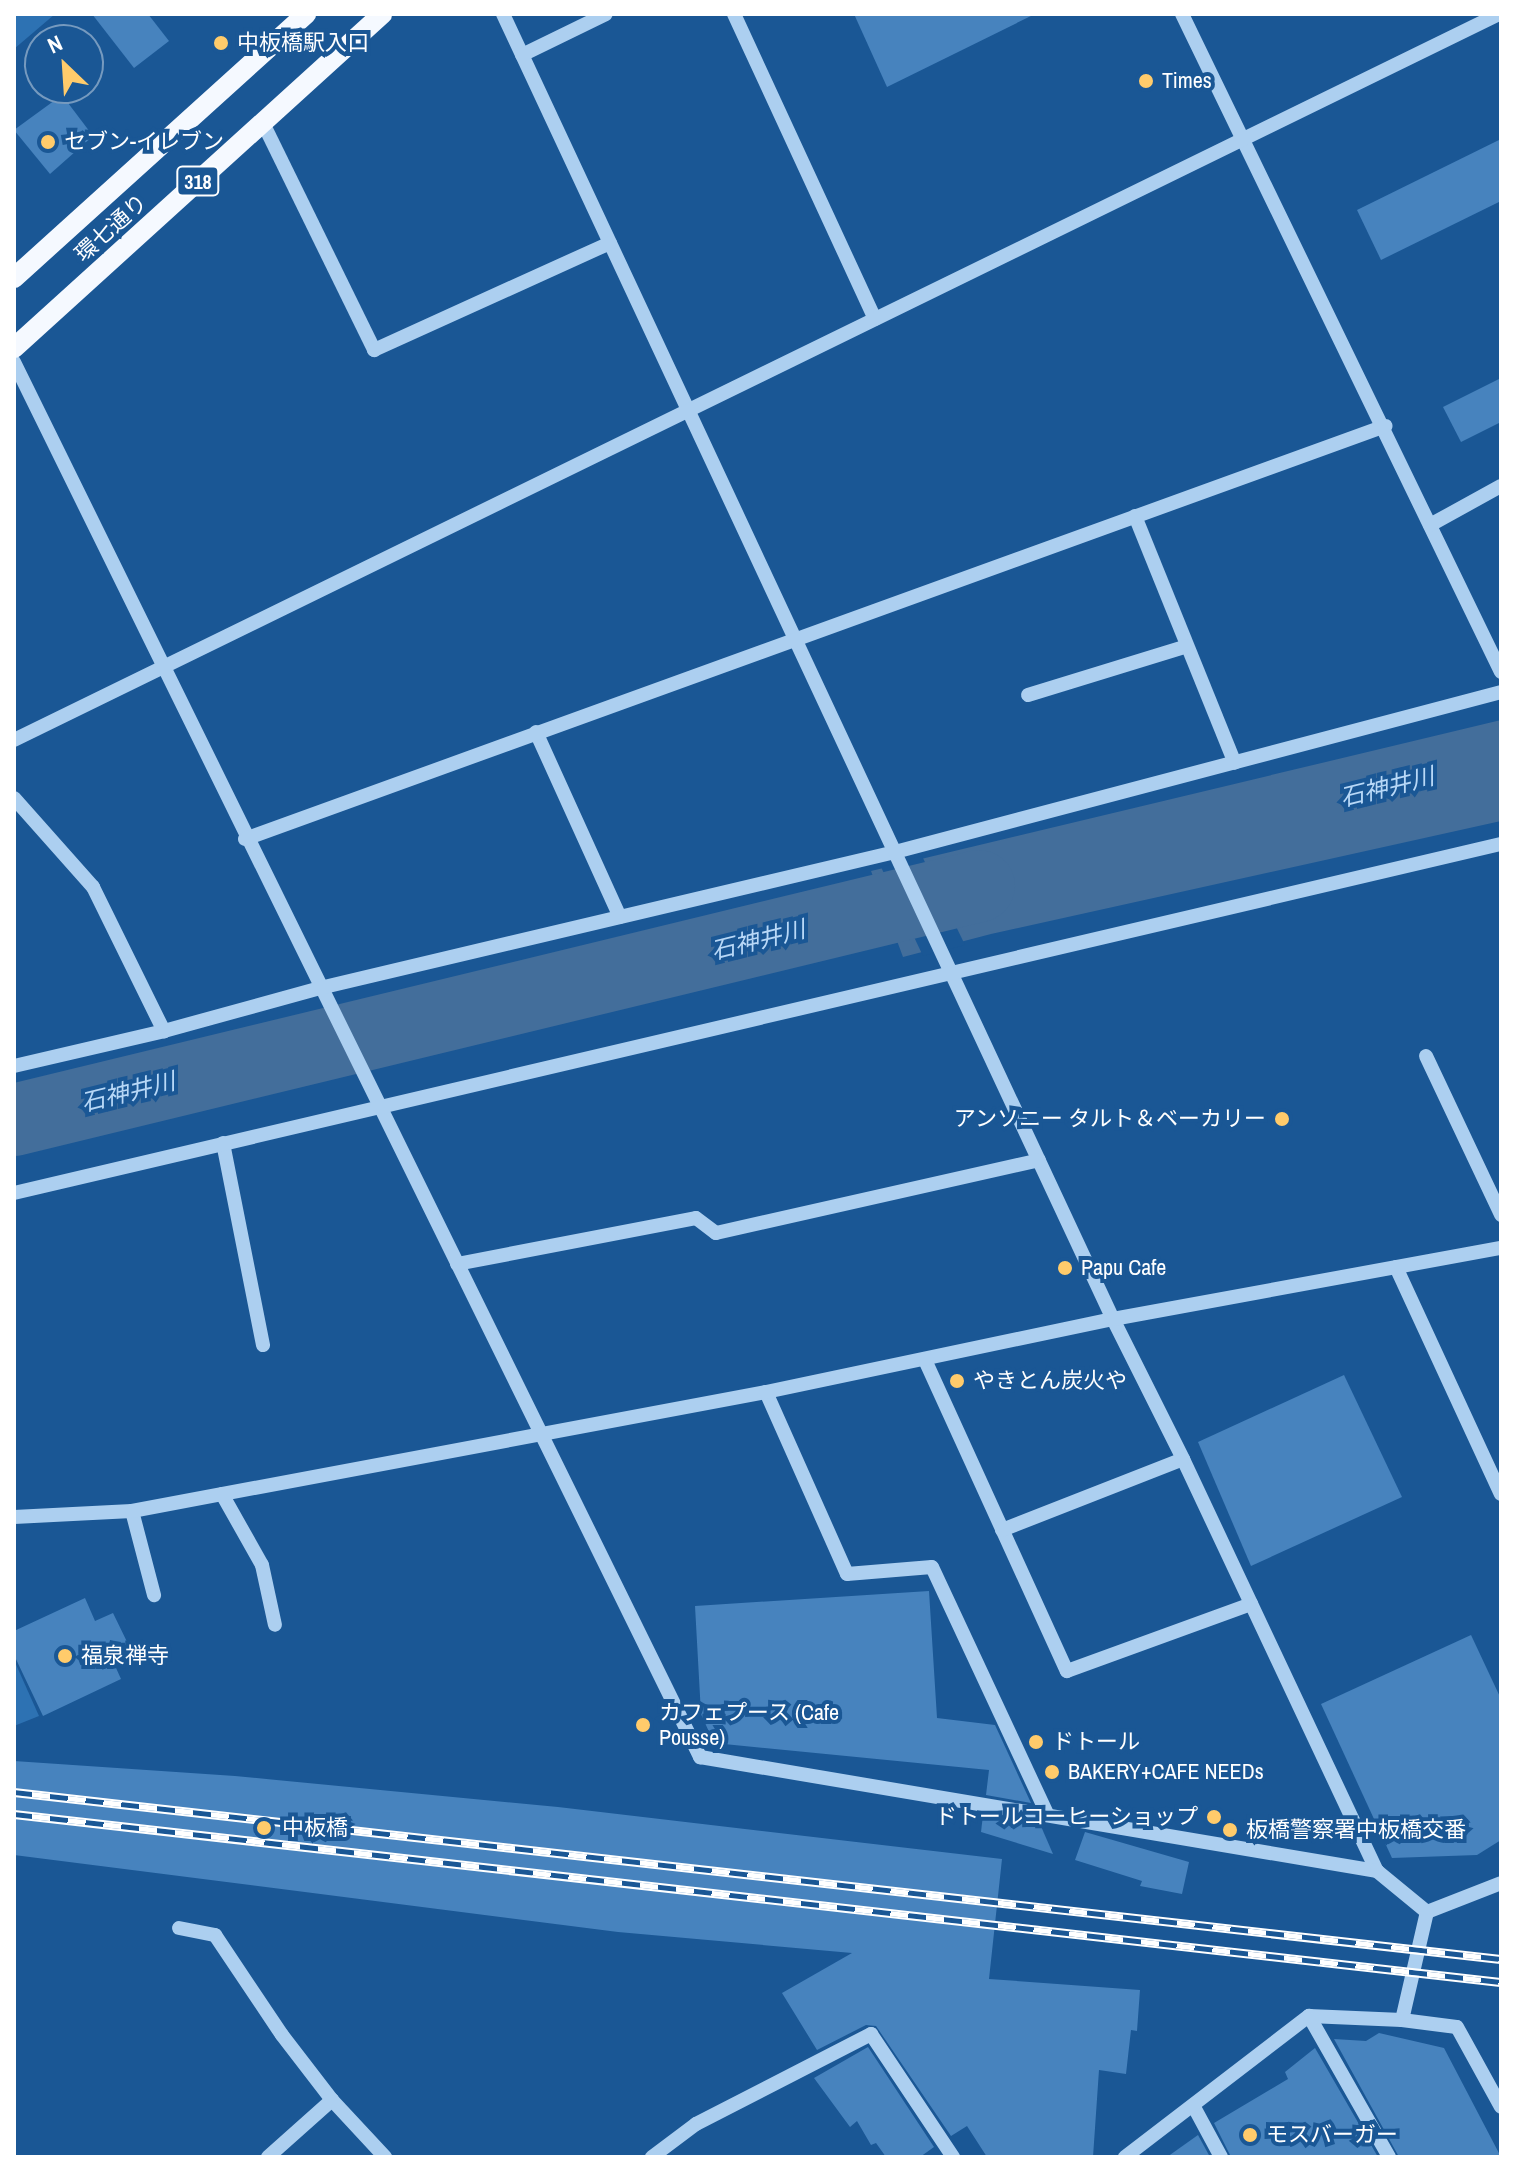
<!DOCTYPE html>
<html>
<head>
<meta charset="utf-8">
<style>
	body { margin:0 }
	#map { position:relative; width:1515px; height:2171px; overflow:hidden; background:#1a5795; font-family:"Archivo Narrow","Noto Sans JP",sans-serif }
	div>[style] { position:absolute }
	.green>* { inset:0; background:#2d72b3 }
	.water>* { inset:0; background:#436e9b }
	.pier>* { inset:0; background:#1a5795 }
	.river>* { height:72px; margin:-36px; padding:0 36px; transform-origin:36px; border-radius:36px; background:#436e9b }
	.building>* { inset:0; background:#4783be }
	.minor>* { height:14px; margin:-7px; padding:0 7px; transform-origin:7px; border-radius:7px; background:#accff0 }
	.major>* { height:20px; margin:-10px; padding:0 10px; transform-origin:10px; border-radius:10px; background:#f5f9ff }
	.rail>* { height:9px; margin-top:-4.5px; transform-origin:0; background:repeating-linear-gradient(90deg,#1a5795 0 18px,#fff 0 36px); box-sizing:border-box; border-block:2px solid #fff }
	.dots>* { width:22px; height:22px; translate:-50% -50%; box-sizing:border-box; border:4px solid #1a5795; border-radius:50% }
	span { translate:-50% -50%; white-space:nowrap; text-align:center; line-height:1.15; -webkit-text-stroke:8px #1a5795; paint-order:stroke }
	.shield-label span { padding:2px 6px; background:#1a5795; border:2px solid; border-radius:6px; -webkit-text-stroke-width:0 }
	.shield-label { font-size:20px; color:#fff; font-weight:700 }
	.poi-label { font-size:22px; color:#fff }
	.left { translate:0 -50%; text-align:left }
	.right { translate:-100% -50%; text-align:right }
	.street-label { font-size:22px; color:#fff }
	.water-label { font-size:24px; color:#b8d8f7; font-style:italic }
	.frame { position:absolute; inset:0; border:16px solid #fff; pointer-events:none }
	.north { position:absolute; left:24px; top:24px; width:80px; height:80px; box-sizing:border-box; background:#1a5795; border:2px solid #769abf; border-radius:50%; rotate:335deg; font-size:22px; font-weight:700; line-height:32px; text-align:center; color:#fff }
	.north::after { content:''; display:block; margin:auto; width:28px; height:36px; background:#ffcb6b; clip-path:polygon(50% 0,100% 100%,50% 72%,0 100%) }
</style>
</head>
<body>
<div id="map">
	<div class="green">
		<div style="clip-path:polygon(14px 14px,55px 14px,14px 49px)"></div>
		<div style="clip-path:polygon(14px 1660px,39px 1716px,14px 1726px)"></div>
	</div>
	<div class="water">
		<div style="clip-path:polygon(1501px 720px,1501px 821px,991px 934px,903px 957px,871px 871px)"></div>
	</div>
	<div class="pier">
		<div style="clip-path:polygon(922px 856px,965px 945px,923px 956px,881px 867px)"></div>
	</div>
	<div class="river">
		<div style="left:14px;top:1120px;width:993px;rotate:-13.63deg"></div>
	</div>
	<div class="building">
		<div style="clip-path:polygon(92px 14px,148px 14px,169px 41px,134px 68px)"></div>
		<div style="clip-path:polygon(854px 14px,1035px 14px,887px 87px)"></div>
		<div style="clip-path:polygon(62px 95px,93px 136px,50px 174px,14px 130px)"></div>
		<div style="clip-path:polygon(1501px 139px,1501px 201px,1381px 260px,1357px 210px)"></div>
		<div style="clip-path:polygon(1501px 378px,1501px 422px,1461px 442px,1443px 407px)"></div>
		<div style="clip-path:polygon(1344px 1375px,1402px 1497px,1251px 1566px,1198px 1442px)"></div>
		<div style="clip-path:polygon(929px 1591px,937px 1718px,995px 1725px,1031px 1803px,986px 1795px,989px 1770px,714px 1743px,701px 1714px,695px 1606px)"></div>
		<div style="clip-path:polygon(85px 1598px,95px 1621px,113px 1613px,131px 1650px,112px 1659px,121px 1679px,43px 1716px,14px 1655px,14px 1631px)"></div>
		<div style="clip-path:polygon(1471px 1635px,1501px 1699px,1501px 1840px,1477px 1855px,1392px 1858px,1321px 1704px)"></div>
		<div style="clip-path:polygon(14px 1761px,235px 1776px,558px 1807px,1002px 1859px,989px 1979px,1140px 1990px,1137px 2031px,1131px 2030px,1126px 2074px,1099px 2070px,1093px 2157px,987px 2157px,967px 2126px,951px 2136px,876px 2026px,866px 2025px,817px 2050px,782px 1993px,852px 1953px,618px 1932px,14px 1855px)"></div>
		<div style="clip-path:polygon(983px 1815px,1040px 1824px,1053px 1854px,981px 1832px)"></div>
		<div style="clip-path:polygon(1085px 1832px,1189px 1862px,1182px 1894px,1140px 1886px,1142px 1881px,1075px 1860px)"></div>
		<div style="clip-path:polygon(1379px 2033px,1444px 2048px,1501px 2157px,1399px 2157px,1334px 2039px,1366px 2041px)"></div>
		<div style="clip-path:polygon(868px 2047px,934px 2147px,920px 2157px,886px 2157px,876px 2143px,871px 2145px,857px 2121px,850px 2127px,814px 2078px)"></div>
		<div style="clip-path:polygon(1315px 2048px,1378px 2157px,1231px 2157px,1214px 2123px,1288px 2079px,1285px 2072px)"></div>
		<div style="clip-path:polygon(1198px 2135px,1210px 2157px,1167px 2157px)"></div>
	</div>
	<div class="minor">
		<div style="left:503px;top:14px;width:1441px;rotate:64.95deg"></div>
		<div style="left:1113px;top:1319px;width:157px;rotate:63.4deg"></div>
		<div style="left:1183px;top:1459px;width:455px;rotate:64.8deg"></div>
		<div style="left:734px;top:14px;width:336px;rotate:65.2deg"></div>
		<div style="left:1182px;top:14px;width:731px;rotate:64.14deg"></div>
		<div style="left:522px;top:55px;width:93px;rotate:-26deg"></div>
		<div style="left:263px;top:123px;width:253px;rotate:63.9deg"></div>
		<div style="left:374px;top:350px;width:259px;rotate:-24.4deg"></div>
		<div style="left:14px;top:362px;width:1555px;rotate:63.81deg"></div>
		<div style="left:700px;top:1757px;width:687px;rotate:9.56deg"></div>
		<div style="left:1377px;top:1871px;width:65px;rotate:39.4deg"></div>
		<div style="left:1135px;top:516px;width:266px;rotate:68deg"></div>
		<div style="left:1430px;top:525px;width:81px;rotate:-28.8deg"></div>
		<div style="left:1028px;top:695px;width:166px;rotate:-17.1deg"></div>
		<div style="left:536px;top:732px;width:203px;rotate:65.6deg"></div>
		<div style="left:14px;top:740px;width:1653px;rotate:-26.05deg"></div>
		<div style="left:14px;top:798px;width:119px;rotate:48.4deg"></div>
		<div style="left:93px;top:887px;width:161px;rotate:63.8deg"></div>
		<div style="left:245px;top:839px;width:1213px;rotate:-19.91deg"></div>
		<div style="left:1426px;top:1056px;width:176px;rotate:64.7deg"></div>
		<div style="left:14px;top:1066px;width:154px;rotate:-13.1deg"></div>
		<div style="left:164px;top:1031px;width:162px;rotate:-15.4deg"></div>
		<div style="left:320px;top:988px;width:591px;rotate:-13.31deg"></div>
		<div style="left:895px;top:852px;width:627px;rotate:-14.79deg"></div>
		<div style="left:223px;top:1143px;width:206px;rotate:78.8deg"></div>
		<div style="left:14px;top:1193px;width:1527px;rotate:-13.21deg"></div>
		<div style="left:457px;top:1264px;width:243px;rotate:-10.9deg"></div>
		<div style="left:696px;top:1218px;width:25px;rotate:37deg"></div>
		<div style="left:716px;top:1233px;width:331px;rotate:-12.7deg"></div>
		<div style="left:1396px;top:1267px;width:250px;rotate:65.2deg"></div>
		<div style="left:925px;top:1360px;width:342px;rotate:65.5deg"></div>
		<div style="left:1067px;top:1671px;width:196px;rotate:-20deg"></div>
		<div style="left:766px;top:1392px;width:199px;rotate:66deg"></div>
		<div style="left:847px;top:1574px;width:85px;rotate:-4.7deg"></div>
		<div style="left:932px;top:1567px;width:272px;rotate:65deg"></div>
		<div style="left:222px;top:1494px;width:81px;rotate:60.6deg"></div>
		<div style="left:262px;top:1565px;width:61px;rotate:77.8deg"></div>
		<div style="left:132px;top:1511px;width:87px;rotate:75.3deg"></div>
		<div style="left:14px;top:1517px;width:118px;rotate:-2.9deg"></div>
		<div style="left:132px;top:1511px;width:645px;rotate:-10.63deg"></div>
		<div style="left:766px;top:1392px;width:355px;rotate:-11.9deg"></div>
		<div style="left:1113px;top:1319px;width:394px;rotate:-10.4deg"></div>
		<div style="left:1002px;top:1530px;width:194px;rotate:-21.4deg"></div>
		<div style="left:1427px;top:1912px;width:79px;rotate:-21.4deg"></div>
		<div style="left:179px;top:1928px;width:37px;rotate:11deg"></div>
		<div style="left:215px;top:1935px;width:120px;rotate:56.2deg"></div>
		<div style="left:282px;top:2035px;width:82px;rotate:52.4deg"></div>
		<div style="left:332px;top:2100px;width:78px;rotate:47.1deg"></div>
		<div style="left:1309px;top:2016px;width:162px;rotate:60.4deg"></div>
		<div style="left:1402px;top:2020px;width:111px;rotate:-77deg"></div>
		<div style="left:1194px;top:2107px;width:57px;rotate:61.6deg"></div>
		<div style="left:268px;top:2157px;width:86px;rotate:-41.7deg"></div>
		<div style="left:652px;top:2157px;width:55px;rotate:-36.9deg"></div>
		<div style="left:696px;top:2124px;width:197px;rotate:-27.2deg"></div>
		<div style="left:871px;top:2034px;width:148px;rotate:56.3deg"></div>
		<div style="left:1125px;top:2157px;width:232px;rotate:-37.5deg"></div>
		<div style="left:1309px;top:2016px;width:93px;rotate:2.5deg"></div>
		<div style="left:1402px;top:2020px;width:55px;rotate:7.3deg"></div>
		<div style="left:1457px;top:2027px;width:91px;rotate:61.2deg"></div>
	</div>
	<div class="major">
		<div style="left:14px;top:278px;width:394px;rotate:-42.1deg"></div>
		<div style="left:14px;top:348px;width:497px;rotate:-42.2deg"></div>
	</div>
	<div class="rail">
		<div style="left:14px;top:1792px;width:1496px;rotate:6.41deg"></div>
		<div style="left:14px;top:1814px;width:1496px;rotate:6.45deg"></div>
	</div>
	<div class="dots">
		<div style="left:221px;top:43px;background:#ffcb6b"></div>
		<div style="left:1146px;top:81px;background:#ffcb6b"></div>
		<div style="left:48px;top:142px;background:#ffcb6b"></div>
		<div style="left:1282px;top:1119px;background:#ffcb6b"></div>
		<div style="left:1065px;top:1268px;background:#ffcb6b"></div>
		<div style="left:957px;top:1381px;background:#ffcb6b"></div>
		<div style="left:65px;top:1656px;background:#ffcb6b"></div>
		<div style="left:643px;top:1725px;background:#ffcb6b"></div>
		<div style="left:1036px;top:1742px;background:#ffcb6b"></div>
		<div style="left:1052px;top:1772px;background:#ffcb6b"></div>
		<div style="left:1214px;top:1817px;background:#ffcb6b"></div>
		<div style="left:264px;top:1828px;background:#ffcb6b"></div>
		<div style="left:1230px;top:1830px;background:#ffcb6b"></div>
		<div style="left:1250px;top:2135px;background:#ffcb6b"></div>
	</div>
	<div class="shield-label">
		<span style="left:198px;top:181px">318</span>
	</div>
	<div class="poi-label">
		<span class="left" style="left:237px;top:43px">中板橋駅入口</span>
		<span class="left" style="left:1162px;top:81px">Times</span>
		<span class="left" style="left:64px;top:142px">セブン-イレブン</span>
		<span class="right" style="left:1266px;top:1119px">アンソニー タルト＆ベーカリー</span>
		<span class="left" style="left:1081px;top:1268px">Papu Cafe</span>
		<span class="left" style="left:973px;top:1381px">やきとん炭火や</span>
		<span class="left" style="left:81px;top:1656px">福泉禅寺</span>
		<span class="left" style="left:659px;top:1725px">カフェプース (Cafe<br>Pousse)</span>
		<span class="left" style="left:1052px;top:1742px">ドトール</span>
		<span class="left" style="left:1068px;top:1772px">BAKERY+CAFE NEEDs</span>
		<span class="right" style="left:1198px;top:1817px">ドトールコーヒーショップ</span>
		<span class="left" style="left:282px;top:1828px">中板橋</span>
		<span class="left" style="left:1246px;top:1830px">板橋警察署中板橋交番</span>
		<span class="left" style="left:1266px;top:2135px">モスバーガー</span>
	</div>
	<div class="street-label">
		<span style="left:111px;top:228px;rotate:-42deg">環七通り</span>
	</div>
	<div class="water-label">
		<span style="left:1387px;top:787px;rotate:-14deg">石神井川</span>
		<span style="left:758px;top:940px;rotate:-14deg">石神井川</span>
		<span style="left:128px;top:1092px;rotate:-14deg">石神井川</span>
	</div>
	<div class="frame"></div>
	<div class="north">N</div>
</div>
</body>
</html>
